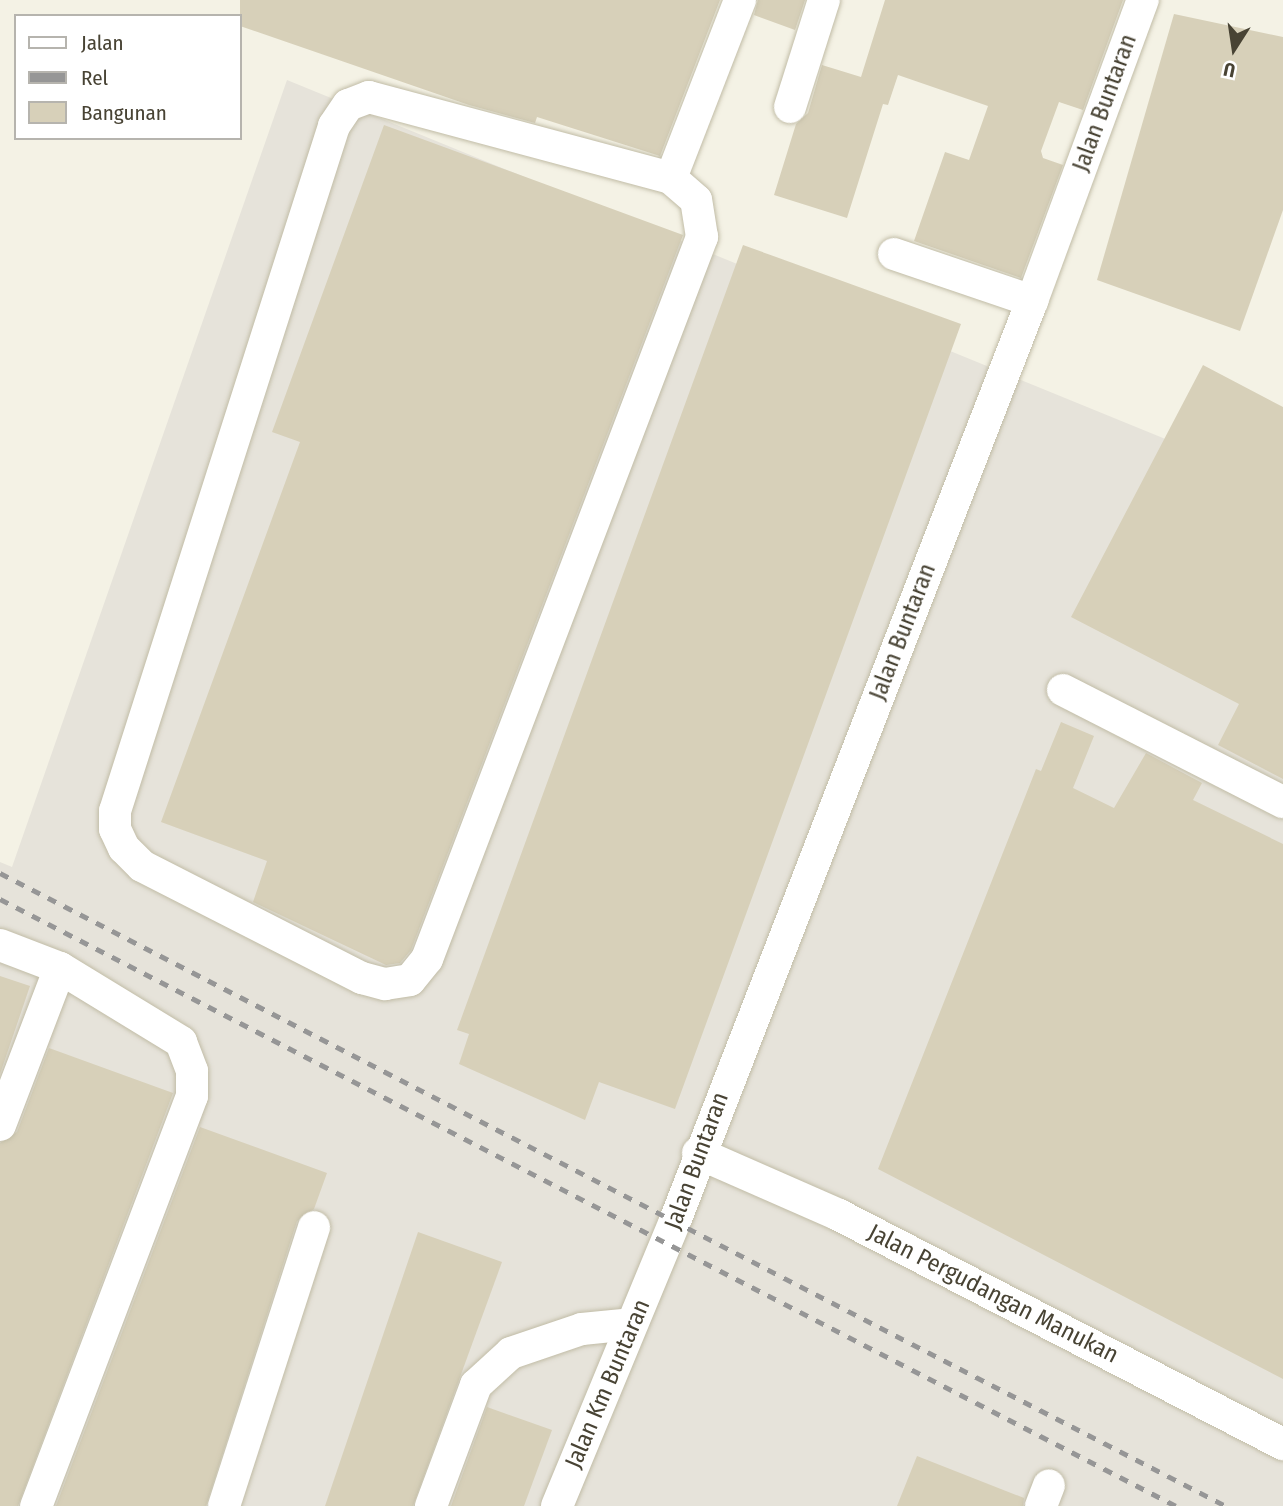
<!DOCTYPE html>
<html>
<head>
<meta charset="utf-8">
<style>
	body { margin:0 }
	#map { position:relative; width:1283px; height:1506px; overflow:hidden; background:#f4f2e5; font-family:"Fira Sans Condensed",sans-serif }
	div>[style] { position:absolute }
	.industrial>* { inset:0; background:#e6e3da }
	.building>* { inset:0; background:#d7d0b9 }
	.roads { filter:drop-shadow(0 0 2px #c1bca6) drop-shadow(0 0 2px #c1bca6) }
	.minor>* { height:32px; margin:-16px; padding:0 16px; transform-origin:16px; border-radius:16px; background:#fff }
	.rail>* { height:5px; margin-top:-2.5px; transform-origin:0; background:repeating-linear-gradient(90deg,#969696 0 9px,transparent 0 18px) }
	span { translate:-50% -50%; white-space:nowrap; text-align:center; line-height:1.15; -webkit-text-stroke:7px #fff; paint-order:stroke }
	.street-label { font-size:24px; color:#484334 }
	.legend { position:absolute; left:14px; top:14px; width:228px; height:126px; box-sizing:border-box; background:#fff; border:2px solid #b6b4ae; margin:0; padding:9px 12px; list-style:none; font-size:21px; color:#484334 }
	.legend li { display:flex; align-items:center; gap:14px; height:35px }
	.legend b { width:35px; border:2px solid #b6b4ae }
	.north { position:absolute; left:1199px; top:14px; width:70px; height:70px; -webkit-text-stroke:5px #fff; paint-order:stroke; rotate:192deg; font-size:19px; font-weight:700; line-height:28px; text-align:center; color:#484334 }
	.north::after { content:''; display:block; margin:auto; width:24px; height:32px; background:#484334; clip-path:polygon(50% 0,100% 100%,50% 72%,0 100%) }
</style>
</head>
<body>
<div id="map">
	<div class="industrial">
		<div style="clip-path:polygon(287px 80px,1283px 487px,1283px 1506px,0 1506px,0 862px,12px 867px)"></div>
	</div>
	<div class="building">
		<div style="clip-path:polygon(240px 0,720px 0,660px 156px,537px 117px,535px 123px,469px 105px,240px 26px)"></div>
		<div style="clip-path:polygon(758px 0,805px 0,795px 30px,754px 15px)"></div>
		<div style="clip-path:polygon(885px 0,1123px 0,1083px 110px,1059px 102px,1041px 151px,1043px 158px,1063px 165px,1021px 278px,914px 241px,945px 152px,969px 160px,988px 106px,898px 75px,888px 105px,883px 104px,847px 218px,774px 195px,796px 124px,808px 113px,822px 65px,861px 77px)"></div>
		<div style="clip-path:polygon(1174px 14px,1283px 37px,1283px 210px,1240px 331px,1097px 280px)"></div>
		<div style="clip-path:polygon(384px 125px,683px 235px,411px 950px,400px 963px,386px 965px,253px 902px,267px 861px,161px 822px,300px 442px,272px 432px)"></div>
		<div style="clip-path:polygon(743px 245px,961px 324px,675px 1109px,599px 1082px,585px 1120px,459px 1064px,469px 1034px,457px 1030px)"></div>
		<div style="clip-path:polygon(1203px 365px,1283px 407px,1283px 779px,1218px 745px,1239px 704px,1071px 617px)"></div>
		<div style="clip-path:polygon(1061px 722px,1094px 736px,1073px 788px,1114px 808px,1146px 753px,1202px 783px,1193px 800px,1283px 844px,1283px 1379px,878px 1169px,1036px 769px,1041px 771px)"></div>
		<div style="clip-path:polygon(0 976px,30px 986px,0 1074px)"></div>
		<div style="clip-path:polygon(49px 1048px,173px 1093px,18px 1506px,0 1506px,0 1143px,17px 1132px)"></div>
		<div style="clip-path:polygon(200px 1127px,327px 1173px,314px 1209px,297px 1221px,206px 1506px,56px 1506px)"></div>
		<div style="clip-path:polygon(418px 1232px,502px 1262px,413px 1506px,325px 1506px)"></div>
		<div style="clip-path:polygon(487px 1407px,552px 1430px,524px 1506px,451px 1506px)"></div>
		<div style="clip-path:polygon(917px 1456px,1024px 1498px,1023px 1506px,897px 1506px)"></div>
	</div>
	<div class="roads">
		<div class="minor">
			<div style="left:790px;top:107px;width:112px;rotate:-72.4deg"></div>
			<div style="left:671px;top:178px;width:313px;rotate:-165deg"></div>
			<div style="left:369px;top:97px;width:22px;rotate:159deg"></div>
			<div style="left:348px;top:105px;width:25px;rotate:124deg"></div>
			<div style="left:334px;top:126px;width:719px;rotate:107.73deg"></div>
			<div style="left:115px;top:811px;width:18px;rotate:90deg"></div>
			<div style="left:115px;top:829px;width:21px;rotate:65deg"></div>
			<div style="left:124px;top:848px;width:25px;rotate:45deg"></div>
			<div style="left:142px;top:866px;width:247px;rotate:27deg"></div>
			<div style="left:362px;top:978px;width:24px;rotate:15deg"></div>
			<div style="left:385px;top:984px;width:25px;rotate:-9deg"></div>
			<div style="left:410px;top:980px;width:27px;rotate:-51deg"></div>
			<div style="left:427px;top:959px;width:773px;rotate:-69.15deg"></div>
			<div style="left:702px;top:237px;width:37px;rotate:-99deg"></div>
			<div style="left:696px;top:200px;width:33px;rotate:-139deg"></div>
			<div style="left:671px;top:178px;width:191px;rotate:-68.8deg"></div>
			<div style="left:894px;top:254px;width:146px;rotate:18.8deg"></div>
			<div style="left:1063px;top:690px;width:247px;rotate:27deg"></div>
			<div style="left:0;top:945px;width:64px;rotate:21deg"></div>
			<div style="left:60px;top:968px;width:142px;rotate:31.4deg"></div>
			<div style="left:181px;top:1042px;width:31px;rotate:69deg"></div>
			<div style="left:192px;top:1071px;width:25px;rotate:90deg"></div>
			<div style="left:192px;top:1096px;width:439px;rotate:110.8deg"></div>
			<div style="left:0;top:1125px;width:168px;rotate:-69.1deg"></div>
			<div style="left:698px;top:1153px;width:154px;rotate:23.7deg"></div>
			<div style="left:839px;top:1215px;width:500px;rotate:27.3deg"></div>
			<div style="left:224px;top:1506px;width:293px;rotate:-72.1deg"></div>
			<div style="left:431px;top:1506px;width:129px;rotate:-69.6deg"></div>
			<div style="left:476px;top:1385px;width:47px;rotate:-42.4deg"></div>
			<div style="left:511px;top:1353px;width:75px;rotate:-18.7deg"></div>
			<div style="left:582px;top:1329px;width:49px;rotate:-5.8deg"></div>
			<div style="left:557px;top:1506px;width:308px;rotate:-67.5deg"></div>
			<div style="left:675px;top:1221px;width:987px;rotate:-68.79deg"></div>
			<div style="left:1032px;top:301px;width:321px;rotate:-69.8deg"></div>
			<div style="left:1041px;top:1506px;width:22px;rotate:-69deg"></div>
		</div>
	</div>
	<div class="rail">
		<div style="left:0;top:873px;width:1380px;rotate:27.31deg"></div>
		<div style="left:0;top:899px;width:1323px;rotate:27.3deg"></div>
	</div>
	<div class="street-label">
		<span style="left:1105px;top:103px;rotate:-70deg">Jalan Buntaran</span>
		<span style="left:903px;top:632px;rotate:-69deg">Jalan Buntaran</span>
		<span style="left:697px;top:1161px;rotate:-70deg">Jalan Buntaran</span>
		<span style="left:993px;top:1294px;rotate:27deg">Jalan Pergudangan Manukan</span>
		<span style="left:608px;top:1384px;rotate:-67deg">Jalan Km Buntaran</span>
	</div>
	<ul class="legend">
	<li><b style="height:9px;background:#fff"></b>Jalan</li>
	<li><b style="height:9px;background:#969696"></b>Rel</li>
	<li><b style="height:19px;background:#d7d0b9"></b>Bangunan</li>
	</ul>
	<div class="north">U</div>
</div>
</body>
</html>
